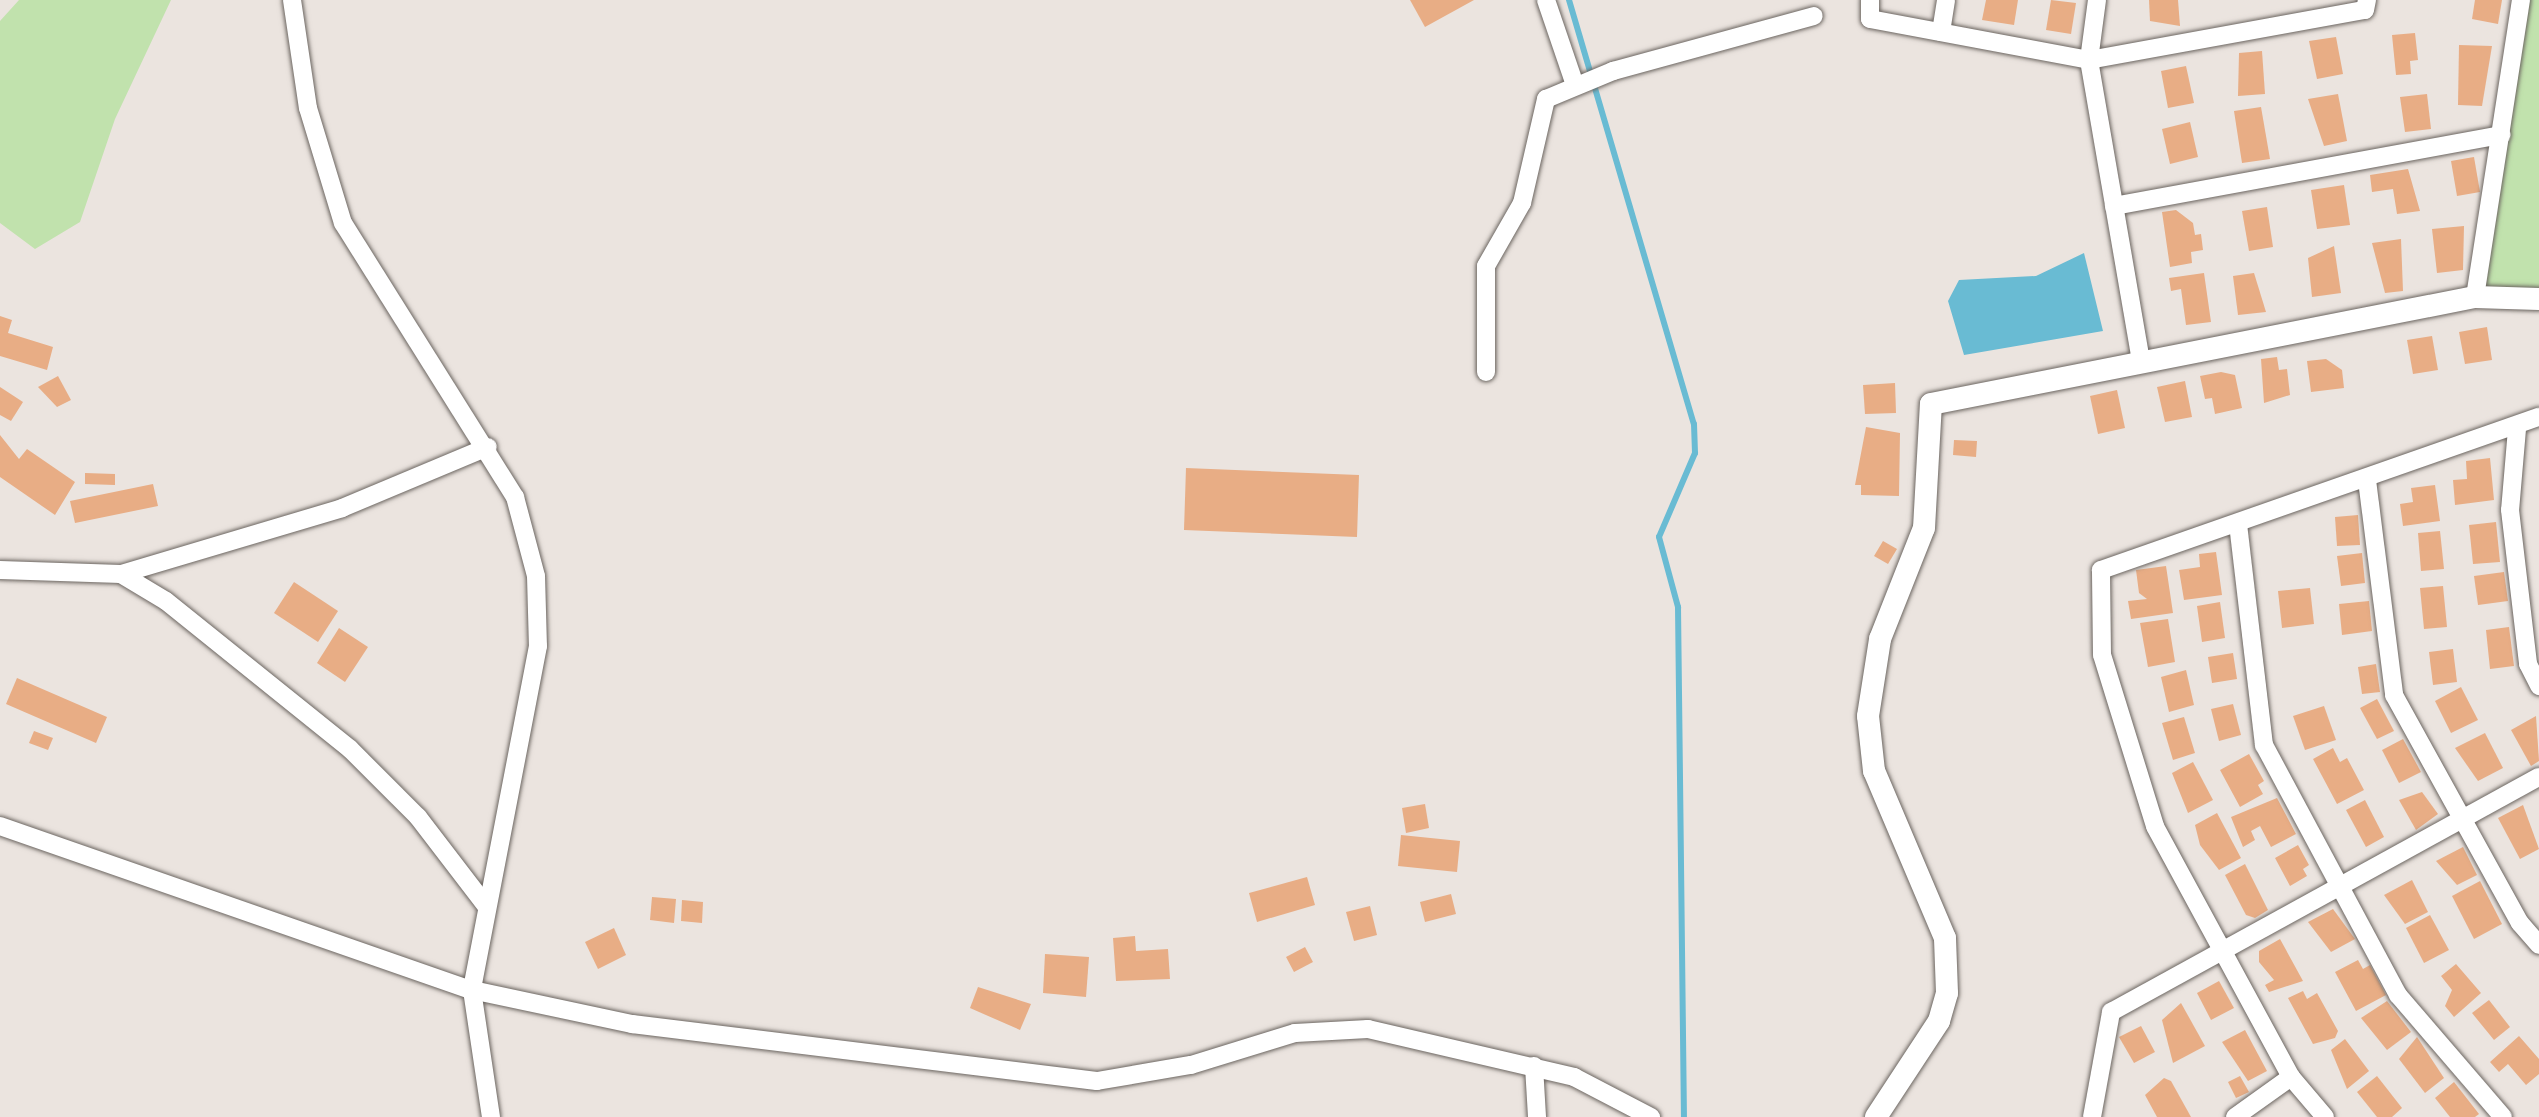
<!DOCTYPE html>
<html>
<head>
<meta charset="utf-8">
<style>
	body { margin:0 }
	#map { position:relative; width:2539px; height:1117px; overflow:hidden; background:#ebe4df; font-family:"Sofia Sans Condensed",sans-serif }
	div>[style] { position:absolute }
	.green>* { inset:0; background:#c1e2ad }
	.water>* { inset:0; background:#69bbd3 }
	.stream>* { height:6px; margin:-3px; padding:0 3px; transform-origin:3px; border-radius:3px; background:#69bbd3 }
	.building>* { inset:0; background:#e8ad85 }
	.roads { filter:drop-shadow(0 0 2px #6b6560) drop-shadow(0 0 2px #6b6560) }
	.minor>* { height:18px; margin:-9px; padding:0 9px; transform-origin:9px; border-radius:9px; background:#fff }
	.tertiary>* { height:22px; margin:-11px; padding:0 11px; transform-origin:11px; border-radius:11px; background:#fff }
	span { translate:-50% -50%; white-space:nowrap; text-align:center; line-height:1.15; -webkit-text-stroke:9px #fff; paint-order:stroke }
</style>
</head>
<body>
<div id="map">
	<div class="green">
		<div style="clip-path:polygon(19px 0,171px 0,115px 119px,80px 222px,35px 249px,0 223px,0 21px)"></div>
		<div style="clip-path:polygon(2528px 0,2539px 0,2539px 291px,2485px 290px)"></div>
	</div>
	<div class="water">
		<div style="clip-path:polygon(2084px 253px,2103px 331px,1964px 355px,1948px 301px,1959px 280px,2036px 276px)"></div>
	</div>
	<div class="stream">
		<div style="left:1569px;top:0;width:442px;rotate:73.6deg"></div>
		<div style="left:1694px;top:424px;width:29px;rotate:88deg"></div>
		<div style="left:1695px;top:453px;width:91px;rotate:113.2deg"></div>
		<div style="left:1659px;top:537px;width:73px;rotate:74.8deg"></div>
		<div style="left:1678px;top:607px;width:510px;rotate:89.33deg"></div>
	</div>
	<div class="building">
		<div style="clip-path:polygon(1410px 0,1474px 0,1425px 27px)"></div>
		<div style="clip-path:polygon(1986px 0,2018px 0,2014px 25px,1982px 20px)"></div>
		<div style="clip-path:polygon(2051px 0,2076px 3px,2071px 34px,2046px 30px)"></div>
		<div style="clip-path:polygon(2149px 0,2178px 0,2180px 26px,2150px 21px)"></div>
		<div style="clip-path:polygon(2475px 0,2502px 0,2498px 24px,2472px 19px)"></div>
		<div style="clip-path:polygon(2415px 33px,2418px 60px,2410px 61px,2411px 74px,2396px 75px,2392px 35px)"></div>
		<div style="clip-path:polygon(2336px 37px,2343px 74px,2317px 79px,2309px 41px)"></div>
		<div style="clip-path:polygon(2459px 45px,2492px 46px,2482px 106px,2458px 105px)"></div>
		<div style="clip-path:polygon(2262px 51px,2265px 94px,2238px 96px,2239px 53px)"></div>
		<div style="clip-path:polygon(2186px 66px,2194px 103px,2168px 108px,2161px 71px)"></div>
		<div style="clip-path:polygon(2338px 94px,2347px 141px,2324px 146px,2308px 99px)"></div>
		<div style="clip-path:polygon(2427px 94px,2431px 129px,2405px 132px,2400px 97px)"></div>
		<div style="clip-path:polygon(2261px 107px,2270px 159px,2242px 163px,2234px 111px)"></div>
		<div style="clip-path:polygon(2190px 122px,2198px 157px,2170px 164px,2162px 129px)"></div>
		<div style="clip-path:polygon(2474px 157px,2480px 192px,2457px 196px,2451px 161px)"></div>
		<div style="clip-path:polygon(2408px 169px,2420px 211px,2397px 214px,2393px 189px,2372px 192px,2370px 175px)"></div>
		<div style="clip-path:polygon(2344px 185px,2350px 225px,2317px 229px,2311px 190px)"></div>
		<div style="clip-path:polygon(2267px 207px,2273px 247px,2249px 251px,2242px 211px)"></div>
		<div style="clip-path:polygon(2176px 210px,2193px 223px,2195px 235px,2201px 234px,2203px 250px,2191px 252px,2192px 263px,2170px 267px,2162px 212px)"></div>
		<div style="clip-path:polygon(2464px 226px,2463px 270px,2437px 273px,2432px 229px)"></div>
		<div style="clip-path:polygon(2401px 239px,2403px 291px,2385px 293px,2372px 243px)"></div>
		<div style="clip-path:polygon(2334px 246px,2341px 293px,2312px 297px,2308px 258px)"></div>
		<div style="clip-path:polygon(2204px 273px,2211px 322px,2186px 325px,2181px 289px,2171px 291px,2169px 278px)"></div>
		<div style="clip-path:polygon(2254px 273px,2266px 312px,2238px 315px,2233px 276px)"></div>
		<div style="clip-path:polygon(0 316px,12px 320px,8px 333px,53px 347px,47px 370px,0 356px)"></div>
		<div style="clip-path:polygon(2487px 327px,2492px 360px,2465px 364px,2459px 332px)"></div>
		<div style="clip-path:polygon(2432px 336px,2438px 370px,2413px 374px,2407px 340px)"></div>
		<div style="clip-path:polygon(2277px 357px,2279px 370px,2287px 369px,2290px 395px,2264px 403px,2261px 359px)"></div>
		<div style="clip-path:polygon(2326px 359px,2342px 370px,2344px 388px,2311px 392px,2307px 361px)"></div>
		<div style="clip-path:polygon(2221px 372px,2235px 375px,2242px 408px,2215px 414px,2212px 398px,2205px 399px,2200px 376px)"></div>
		<div style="clip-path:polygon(58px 376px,71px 400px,57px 407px,38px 387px)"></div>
		<div style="clip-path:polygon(2185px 381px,2192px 417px,2165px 422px,2157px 387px)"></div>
		<div style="clip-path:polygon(1895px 383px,1896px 413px,1865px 414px,1863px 385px)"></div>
		<div style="clip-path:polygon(0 387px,23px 402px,11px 421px,0 415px)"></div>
		<div style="clip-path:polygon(2117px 390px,2125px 428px,2098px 434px,2090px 396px)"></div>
		<div style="clip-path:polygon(1866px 427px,1900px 433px,1899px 496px,1861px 495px,1861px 485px,1855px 485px)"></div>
		<div style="clip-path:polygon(0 435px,19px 459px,27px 449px,75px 482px,55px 515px,0 477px)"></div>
		<div style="clip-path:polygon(1954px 440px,1977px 441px,1976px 457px,1953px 455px)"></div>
		<div style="clip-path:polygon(2490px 458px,2494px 500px,2455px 505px,2453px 480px,2467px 479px,2466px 461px)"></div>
		<div style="clip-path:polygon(1186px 468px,1359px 475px,1357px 537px,1184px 530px)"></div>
		<div style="clip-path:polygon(85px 473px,115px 474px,115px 485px,85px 484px)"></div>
		<div style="clip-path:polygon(153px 484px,158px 506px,75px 523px,70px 501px)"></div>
		<div style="clip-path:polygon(2435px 485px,2440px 521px,2403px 526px,2400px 504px,2413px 502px,2411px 488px)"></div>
		<div style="clip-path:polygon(2358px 515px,2360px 545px,2337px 546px,2335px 517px)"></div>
		<div style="clip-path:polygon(2496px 522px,2500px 562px,2473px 564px,2469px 525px)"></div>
		<div style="clip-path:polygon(2440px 531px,2444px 569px,2421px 571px,2418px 533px)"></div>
		<div style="clip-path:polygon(1883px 541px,1897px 549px,1888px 564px,1874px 556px)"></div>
		<div style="clip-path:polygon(2216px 552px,2222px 595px,2184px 600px,2179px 570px,2200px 567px,2199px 554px)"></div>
		<div style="clip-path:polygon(2362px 553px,2365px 583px,2341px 586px,2337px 556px)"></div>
		<div style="clip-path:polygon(2166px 566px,2173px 613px,2131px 619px,2128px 601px,2147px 599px,2139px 593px,2136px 570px)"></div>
		<div style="clip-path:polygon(2504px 572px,2508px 601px,2478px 605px,2474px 576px)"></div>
		<div style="clip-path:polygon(294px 582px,338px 611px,318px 642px,274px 613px)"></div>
		<div style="clip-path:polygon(2443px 586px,2447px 627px,2424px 629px,2420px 588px)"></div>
		<div style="clip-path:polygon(2310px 588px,2314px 624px,2282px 628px,2278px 591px)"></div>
		<div style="clip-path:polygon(2369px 601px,2372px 631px,2342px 635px,2339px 604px)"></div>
		<div style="clip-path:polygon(2220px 602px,2225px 638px,2202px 642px,2197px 606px)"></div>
		<div style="clip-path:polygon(2168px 619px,2175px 662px,2148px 667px,2140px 623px)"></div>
		<div style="clip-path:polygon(2509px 627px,2514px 666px,2490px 669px,2486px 630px)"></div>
		<div style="clip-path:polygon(339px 628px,368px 647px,345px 682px,317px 663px)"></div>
		<div style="clip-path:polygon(2453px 649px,2457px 682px,2433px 685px,2429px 652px)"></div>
		<div style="clip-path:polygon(2233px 653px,2237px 679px,2212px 683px,2208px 657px)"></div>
		<div style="clip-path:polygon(2376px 664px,2380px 692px,2362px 694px,2358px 667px)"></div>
		<div style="clip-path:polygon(2186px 670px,2194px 705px,2169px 712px,2161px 677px)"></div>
		<div style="clip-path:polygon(17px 678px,107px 717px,96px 743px,6px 704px)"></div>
		<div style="clip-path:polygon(2461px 687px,2478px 720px,2451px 733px,2435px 701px)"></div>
		<div style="clip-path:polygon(2377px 699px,2394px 731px,2377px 739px,2360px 708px)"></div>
		<div style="clip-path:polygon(2233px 704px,2241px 735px,2219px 741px,2211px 709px)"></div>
		<div style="clip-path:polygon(2324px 706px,2336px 740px,2305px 750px,2293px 716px)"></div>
		<div style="clip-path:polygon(2536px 716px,2539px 761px,2531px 766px,2511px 730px)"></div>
		<div style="clip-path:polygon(2184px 717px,2195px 753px,2173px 760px,2162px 723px)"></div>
		<div style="clip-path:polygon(34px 731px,53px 738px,48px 750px,29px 743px)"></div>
		<div style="clip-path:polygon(2485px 733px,2503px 768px,2478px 781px,2455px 748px)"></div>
		<div style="clip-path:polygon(2403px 739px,2421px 772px,2399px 783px,2382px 750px)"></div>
		<div style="clip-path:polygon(2333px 748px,2340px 762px,2347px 758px,2364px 790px,2337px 804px,2313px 759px)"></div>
		<div style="clip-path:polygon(2249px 754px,2264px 781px,2258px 785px,2263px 794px,2240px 807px,2220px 770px)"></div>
		<div style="clip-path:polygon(2193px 762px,2213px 800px,2188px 813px,2172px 773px)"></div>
		<div style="clip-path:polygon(2422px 792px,2438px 814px,2416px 830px,2399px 800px)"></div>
		<div style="clip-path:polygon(2277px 798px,2296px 834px,2271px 847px,2260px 826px,2251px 831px,2255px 840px,2243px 847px,2231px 817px)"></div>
		<div style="clip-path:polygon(2365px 800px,2384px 837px,2366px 847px,2346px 810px)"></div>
		<div style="clip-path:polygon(1425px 804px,1429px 828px,1406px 833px,1402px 808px)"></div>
		<div style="clip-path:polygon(2523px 805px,2539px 849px,2520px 859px,2498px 818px)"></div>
		<div style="clip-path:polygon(2217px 813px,2241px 858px,2219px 870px,2200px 845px,2195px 825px)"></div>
		<div style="clip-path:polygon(1401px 835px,1460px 841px,1457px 872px,1398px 866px)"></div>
		<div style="clip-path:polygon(2298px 845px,2309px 865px,2303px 869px,2307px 876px,2290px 886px,2275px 858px)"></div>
		<div style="clip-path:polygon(2463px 847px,2477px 875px,2457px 885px,2436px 861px)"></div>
		<div style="clip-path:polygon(2245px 864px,2268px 910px,2255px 918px,2246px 915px,2225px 875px)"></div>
		<div style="clip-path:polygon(1307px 877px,1315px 905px,1257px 922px,1249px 893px)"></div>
		<div style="clip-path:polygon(2412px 880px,2428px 912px,2405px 924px,2384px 895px)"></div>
		<div style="clip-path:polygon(2480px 881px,2502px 924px,2474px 939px,2452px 896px)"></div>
		<div style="clip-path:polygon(1451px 894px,1456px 914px,1425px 922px,1420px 902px)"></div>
		<div style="clip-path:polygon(652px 897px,676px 899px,674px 923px,650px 920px)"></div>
		<div style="clip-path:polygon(682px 900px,703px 902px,702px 923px,681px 921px)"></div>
		<div style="clip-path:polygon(1370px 906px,1377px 935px,1354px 941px,1346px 912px)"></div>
		<div style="clip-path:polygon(2333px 909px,2355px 939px,2331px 952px,2308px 922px)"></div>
		<div style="clip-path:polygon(2430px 915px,2449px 950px,2424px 963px,2406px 928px)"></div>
		<div style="clip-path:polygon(614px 928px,626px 955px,598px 969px,585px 942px)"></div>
		<div style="clip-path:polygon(1135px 936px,1136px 951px,1168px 949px,1170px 979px,1116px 981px,1113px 938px)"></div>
		<div style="clip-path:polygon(2280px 939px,2303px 981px,2269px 992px,2265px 985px,2274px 980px,2259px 962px,2259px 951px)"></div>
		<div style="clip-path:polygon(1305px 947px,1313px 962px,1294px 972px,1286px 957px)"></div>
		<div style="clip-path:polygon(1045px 954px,1089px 957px,1086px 997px,1043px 993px)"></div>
		<div style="clip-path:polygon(2358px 960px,2363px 969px,2370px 965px,2386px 995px,2356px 1011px,2335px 972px)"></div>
		<div style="clip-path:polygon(2456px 964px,2481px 993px,2454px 1017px,2445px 1006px,2452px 990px,2441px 976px)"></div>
		<div style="clip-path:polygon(2219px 981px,2234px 1008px,2211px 1020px,2197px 993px)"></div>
		<div style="clip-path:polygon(978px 987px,1031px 1004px,1020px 1030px,970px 1008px)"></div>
		<div style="clip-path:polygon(2303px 991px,2307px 999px,2317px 993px,2338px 1031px,2335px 1038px,2313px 1044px,2288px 998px)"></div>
		<div style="clip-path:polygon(2489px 1000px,2510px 1027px,2494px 1040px,2472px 1013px)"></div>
		<div style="clip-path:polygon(2387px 1001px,2411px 1032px,2387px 1050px,2361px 1018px)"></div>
		<div style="clip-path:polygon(2181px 1003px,2205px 1046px,2173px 1063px,2162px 1020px)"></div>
		<div style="clip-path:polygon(2141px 1026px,2155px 1052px,2134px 1063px,2119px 1037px)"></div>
		<div style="clip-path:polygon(2245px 1030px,2267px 1071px,2248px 1081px,2222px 1042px)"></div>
		<div style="clip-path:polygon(2519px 1036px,2539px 1059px,2539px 1074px,2526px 1085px,2508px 1064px,2499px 1072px,2490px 1062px)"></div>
		<div style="clip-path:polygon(2417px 1037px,2444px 1078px,2425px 1093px,2399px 1059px)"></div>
		<div style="clip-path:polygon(2345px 1039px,2369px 1071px,2347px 1089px,2331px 1050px)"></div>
		<div style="clip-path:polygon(2240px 1076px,2249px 1092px,2236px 1098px,2228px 1082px)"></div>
		<div style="clip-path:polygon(2377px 1076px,2402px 1108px,2392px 1117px,2377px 1117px,2357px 1092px)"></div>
		<div style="clip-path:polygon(2164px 1078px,2171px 1081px,2191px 1117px,2157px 1117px,2145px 1095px)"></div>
		<div style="clip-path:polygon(2454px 1082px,2479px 1114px,2475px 1117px,2450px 1117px,2435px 1098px)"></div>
	</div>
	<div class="roads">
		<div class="minor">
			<div style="left:292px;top:0;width:109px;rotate:81.6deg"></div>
			<div style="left:308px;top:108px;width:120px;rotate:73.1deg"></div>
			<div style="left:343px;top:223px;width:324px;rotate:57.9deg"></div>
			<div style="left:515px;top:497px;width:82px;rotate:75.1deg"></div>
			<div style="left:536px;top:576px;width:70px;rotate:88.4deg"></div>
			<div style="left:538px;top:646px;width:350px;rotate:100.9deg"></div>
			<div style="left:472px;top:990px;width:128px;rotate:81.5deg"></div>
			<div style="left:1546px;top:0;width:90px;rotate:71.2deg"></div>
			<div style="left:1870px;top:0;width:19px;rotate:90deg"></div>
			<div style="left:1870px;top:19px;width:223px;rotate:10.6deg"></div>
			<div style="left:2089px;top:60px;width:280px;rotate:-10.3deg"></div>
			<div style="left:2365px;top:10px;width:10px;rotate:-79deg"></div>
			<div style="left:2097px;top:0;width:61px;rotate:97.6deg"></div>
			<div style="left:2089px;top:60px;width:304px;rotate:80.2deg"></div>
			<div style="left:1941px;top:32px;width:32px;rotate:-81deg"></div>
			<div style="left:2114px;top:206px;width:394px;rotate:-10.4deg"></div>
			<div style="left:2475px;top:297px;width:301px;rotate:-81.2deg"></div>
			<div style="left:1486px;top:372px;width:106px;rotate:-90deg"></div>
			<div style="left:1486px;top:266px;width:73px;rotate:-60.3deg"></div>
			<div style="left:1522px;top:203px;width:107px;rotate:-77deg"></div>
			<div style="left:1546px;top:99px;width:73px;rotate:-22.7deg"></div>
			<div style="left:1613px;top:71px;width:208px;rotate:-15.3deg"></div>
			<div style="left:2517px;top:429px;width:81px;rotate:94.9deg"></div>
			<div style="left:2510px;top:510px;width:155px;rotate:83.3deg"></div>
			<div style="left:2528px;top:664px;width:25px;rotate:63deg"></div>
			<div style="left:2367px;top:480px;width:217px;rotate:82.8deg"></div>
			<div style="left:2394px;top:695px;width:260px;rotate:61.1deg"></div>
			<div style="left:2520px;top:923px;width:29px;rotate:49deg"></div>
			<div style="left:2238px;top:524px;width:223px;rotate:83.3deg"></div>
			<div style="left:2264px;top:745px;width:284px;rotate:61.8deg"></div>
			<div style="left:2398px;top:995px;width:161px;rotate:49.3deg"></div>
			<div style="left:0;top:570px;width:121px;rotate:1.9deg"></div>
			<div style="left:121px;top:574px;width:52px;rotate:31deg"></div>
			<div style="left:166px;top:601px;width:236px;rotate:38.8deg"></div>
			<div style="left:350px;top:749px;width:96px;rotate:45deg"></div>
			<div style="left:418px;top:817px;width:113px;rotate:52.5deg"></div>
			<div style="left:121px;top:574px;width:231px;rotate:-16.6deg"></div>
			<div style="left:342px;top:508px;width:158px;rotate:-22.7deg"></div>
			<div style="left:0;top:826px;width:500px;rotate:19.2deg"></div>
			<div style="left:472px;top:990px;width:164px;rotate:12deg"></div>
			<div style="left:632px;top:1024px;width:468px;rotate:7deg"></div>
			<div style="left:1097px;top:1081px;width:95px;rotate:-9.7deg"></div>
			<div style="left:1191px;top:1065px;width:109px;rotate:-17.1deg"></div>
			<div style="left:1295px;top:1033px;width:73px;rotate:-3.1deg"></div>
			<div style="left:1368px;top:1029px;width:212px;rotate:13.1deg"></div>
			<div style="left:1574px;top:1077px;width:87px;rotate:27.5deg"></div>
			<div style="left:1534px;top:1066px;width:51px;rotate:86.6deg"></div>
			<div style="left:2092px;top:1117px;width:107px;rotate:-79.7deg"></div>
			<div style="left:2111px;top:1012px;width:488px;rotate:-28.8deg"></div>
			<div style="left:2235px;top:1117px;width:69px;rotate:-35.5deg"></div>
			<div style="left:2325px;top:1117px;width:52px;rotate:-130.4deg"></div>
			<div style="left:2291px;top:1077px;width:285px;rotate:-118.5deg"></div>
			<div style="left:2155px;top:826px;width:179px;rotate:-107.2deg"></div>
			<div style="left:2102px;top:655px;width:85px;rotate:-90.7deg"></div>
			<div style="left:2101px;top:570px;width:464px;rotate:-19.3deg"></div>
		</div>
		<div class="tertiary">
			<div style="left:1876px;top:1117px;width:115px;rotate:-56.7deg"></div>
			<div style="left:1939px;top:1021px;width:29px;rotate:-74deg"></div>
			<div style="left:1947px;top:993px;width:55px;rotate:-92.1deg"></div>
			<div style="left:1945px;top:938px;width:181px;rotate:-113deg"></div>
			<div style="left:1874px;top:771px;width:55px;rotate:-96.2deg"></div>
			<div style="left:1868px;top:716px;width:78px;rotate:-81.1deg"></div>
			<div style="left:1880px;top:639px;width:119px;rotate:-68.4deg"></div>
			<div style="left:1924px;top:528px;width:124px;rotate:-86.8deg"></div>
			<div style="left:1931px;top:404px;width:554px;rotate:-11.13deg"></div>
			<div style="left:2475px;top:297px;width:64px;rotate:1.8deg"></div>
		</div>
	</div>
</div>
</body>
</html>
